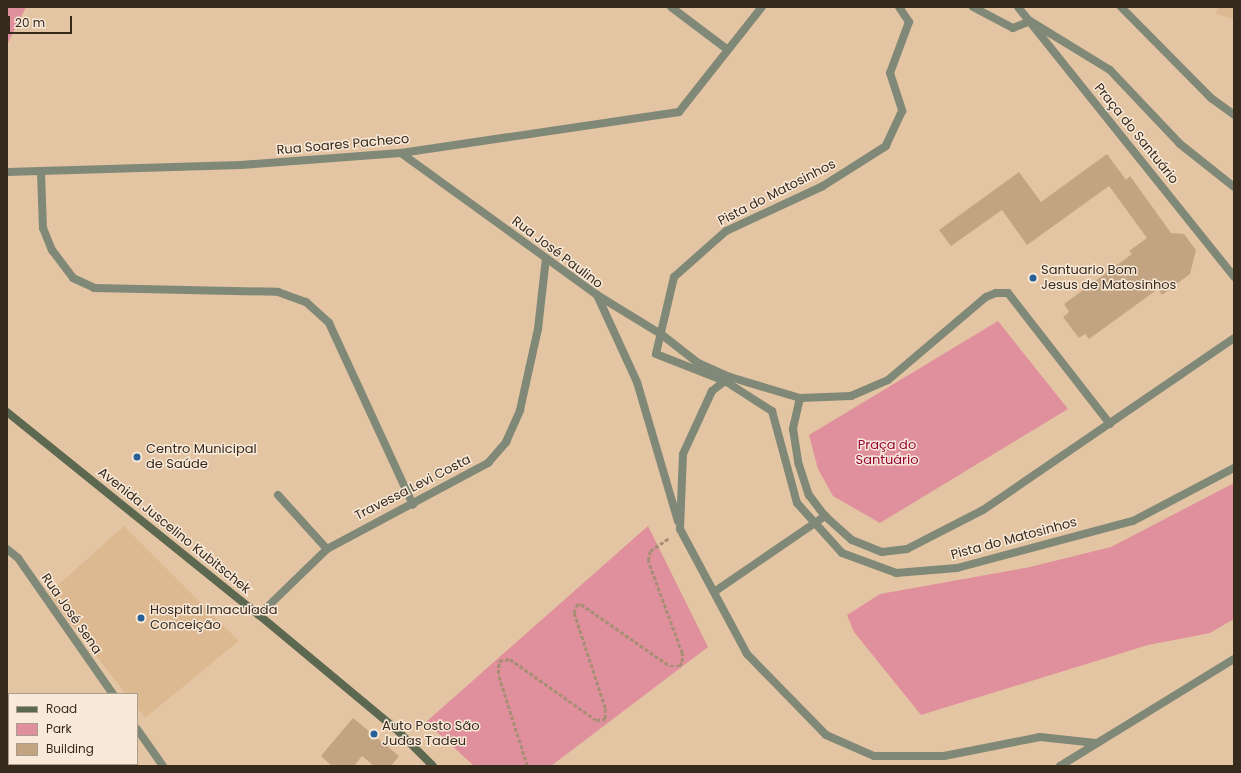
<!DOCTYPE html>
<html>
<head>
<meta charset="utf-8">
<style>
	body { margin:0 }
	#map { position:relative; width:1241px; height:773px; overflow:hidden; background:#e4c5a3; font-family:Poppins,sans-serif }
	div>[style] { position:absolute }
	.built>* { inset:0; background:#ddb991 }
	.green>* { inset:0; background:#df909c }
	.building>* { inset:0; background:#c2a483 }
	.path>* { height:2.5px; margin-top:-1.25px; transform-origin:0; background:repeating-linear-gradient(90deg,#a78e74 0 4px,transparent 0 6px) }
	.service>* { height:8px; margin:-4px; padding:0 4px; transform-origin:4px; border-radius:4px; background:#808878 }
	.pedestrian>* { height:8px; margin:-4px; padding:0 4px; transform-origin:4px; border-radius:4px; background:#808878 }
	.minor>* { height:8px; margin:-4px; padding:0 4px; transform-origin:4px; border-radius:4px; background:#808878 }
	.tertiary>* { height:8px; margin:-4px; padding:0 4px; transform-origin:4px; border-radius:4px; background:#808878 }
	.secondary>* { height:8px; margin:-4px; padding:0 4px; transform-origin:4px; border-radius:4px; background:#5c6850 }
	.dots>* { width:11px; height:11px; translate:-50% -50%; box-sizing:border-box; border:2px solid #f9e9d8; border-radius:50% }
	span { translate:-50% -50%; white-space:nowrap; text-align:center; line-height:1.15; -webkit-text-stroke:3px #f9e9d8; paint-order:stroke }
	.street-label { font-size:13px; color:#362a1d }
	.poi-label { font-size:13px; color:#362a1d }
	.left { translate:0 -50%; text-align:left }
	.park-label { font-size:13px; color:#95033a }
	.frame { position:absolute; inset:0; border:8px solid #362a1d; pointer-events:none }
	.legend { position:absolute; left:8px; top:693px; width:130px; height:72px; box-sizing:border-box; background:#f9e9d8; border:1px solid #ab9d8d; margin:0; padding:5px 7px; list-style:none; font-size:12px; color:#362a1d }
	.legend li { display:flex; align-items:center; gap:8px; height:20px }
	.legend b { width:20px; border:1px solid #ab9d8d }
	.scale { position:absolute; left:8px; top:16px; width:64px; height:18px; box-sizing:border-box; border:2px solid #362a1d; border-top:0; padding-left:5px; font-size:12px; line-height:14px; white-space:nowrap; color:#362a1d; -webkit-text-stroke:3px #f9e9d8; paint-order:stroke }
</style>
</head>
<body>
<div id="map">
	<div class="built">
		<div style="clip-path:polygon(1218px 7px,1234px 7px,1234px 20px,1216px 13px)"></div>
		<div style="clip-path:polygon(124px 526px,239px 641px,145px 718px,137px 708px,137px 694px,126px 694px,48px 594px)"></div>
	</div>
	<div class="green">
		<div style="clip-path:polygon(7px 7px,26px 7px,7px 45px)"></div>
		<div style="clip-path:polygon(998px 321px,1068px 409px,880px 523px,833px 496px,818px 469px,809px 435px)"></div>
		<div style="clip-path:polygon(1234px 483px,1234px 619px,1210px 633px,1148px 645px,921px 715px,854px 632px,847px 615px,880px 594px,1030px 567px,1111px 547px)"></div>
		<div style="clip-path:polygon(648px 526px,708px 647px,551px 766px,474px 766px,426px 722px)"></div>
	</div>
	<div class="building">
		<div style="clip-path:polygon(1107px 154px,1126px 180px,1130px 176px,1171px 233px,1184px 234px,1196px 250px,1190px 274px,1162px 295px,1158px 289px,1089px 339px,1085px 334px,1079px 338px,1063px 317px,1069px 312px,1064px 304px,1132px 254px,1129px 251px,1147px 238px,1109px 186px,1027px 245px,1002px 210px,951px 246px,939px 230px,1019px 172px,1041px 202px)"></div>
		<div style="clip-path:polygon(353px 718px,399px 756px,391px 766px,374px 766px,362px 756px,354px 766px,332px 766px,321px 756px)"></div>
	</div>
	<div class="path">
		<div style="left:527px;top:766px;width:96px;rotate:-107.5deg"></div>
		<div style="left:498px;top:674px;width:13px;rotate:-86deg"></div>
		<div style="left:499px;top:661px;width:11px;rotate:-10deg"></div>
		<div style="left:510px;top:659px;width:105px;rotate:35.3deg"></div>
		<div style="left:596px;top:720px;width:9px;rotate:-6deg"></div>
		<div style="left:605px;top:719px;width:11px;rotate:-90deg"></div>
		<div style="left:605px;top:708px;width:100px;rotate:-108.1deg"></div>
		<div style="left:574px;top:613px;width:8px;rotate:-76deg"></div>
		<div style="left:576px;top:605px;width:5px;rotate:-11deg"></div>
		<div style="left:581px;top:604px;width:108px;rotate:34.9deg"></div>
		<div style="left:670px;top:666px;width:9px"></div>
		<div style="left:679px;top:666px;width:5px;rotate:-53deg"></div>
		<div style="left:682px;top:662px;width:9px;rotate:-90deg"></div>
		<div style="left:682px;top:653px;width:98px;rotate:-110.3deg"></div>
		<div style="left:648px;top:561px;width:10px;rotate:-79deg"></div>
		<div style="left:650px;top:551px;width:23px;rotate:-34deg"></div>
	</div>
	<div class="service">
		<div style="left:278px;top:495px;width:73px;rotate:47.8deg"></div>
	</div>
	<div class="pedestrian">
		<div style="left:899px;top:7px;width:18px;rotate:56deg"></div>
		<div style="left:909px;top:22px;width:54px;rotate:110.4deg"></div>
		<div style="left:890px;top:73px;width:40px;rotate:72deg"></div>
		<div style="left:902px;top:111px;width:38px;rotate:115deg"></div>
		<div style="left:886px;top:146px;width:75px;rotate:147.6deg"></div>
		<div style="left:823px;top:186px;width:107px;rotate:155.1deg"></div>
		<div style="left:726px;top:231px;width:69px;rotate:138.5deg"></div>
		<div style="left:674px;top:277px;width:79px;rotate:103.2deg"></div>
		<div style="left:656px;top:354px;width:74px;rotate:21.4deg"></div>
		<div style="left:725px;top:381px;width:56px;rotate:32.6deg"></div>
		<div style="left:772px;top:411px;width:95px;rotate:74.8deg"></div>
		<div style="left:797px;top:503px;width:67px;rotate:48deg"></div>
		<div style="left:842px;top:553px;width:58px;rotate:20.3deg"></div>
		<div style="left:896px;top:573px;width:61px;rotate:-4.7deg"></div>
		<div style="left:957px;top:568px;width:182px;rotate:-15deg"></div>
		<div style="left:1133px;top:521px;width:114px;rotate:-27.7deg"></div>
		<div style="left:973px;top:7px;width:45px;rotate:27.7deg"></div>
		<div style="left:1013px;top:28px;width:18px;rotate:-22deg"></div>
		<div style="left:1030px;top:21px;width:94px;rotate:31.5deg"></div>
		<div style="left:1110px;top:70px;width:102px;rotate:46.6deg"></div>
		<div style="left:1180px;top:144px;width:69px;rotate:38.5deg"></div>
	</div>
	<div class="minor">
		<div style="left:671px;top:7px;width:71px;rotate:37deg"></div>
		<div style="left:1018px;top:7px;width:346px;rotate:51.3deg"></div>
		<div style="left:1121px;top:7px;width:128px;rotate:45.3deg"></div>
		<div style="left:1211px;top:98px;width:29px;rotate:36deg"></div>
		<div style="left:401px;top:153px;width:242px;rotate:35.9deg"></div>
		<div style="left:597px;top:295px;width:96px;rotate:65.3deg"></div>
		<div style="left:637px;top:382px;width:145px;rotate:73.6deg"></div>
		<div style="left:7px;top:172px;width:234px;rotate:-1.7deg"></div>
		<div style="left:241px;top:165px;width:160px;rotate:-4.3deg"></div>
		<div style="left:401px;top:153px;width:281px;rotate:-8.4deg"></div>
		<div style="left:679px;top:112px;width:134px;rotate:-51.7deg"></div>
		<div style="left:41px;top:172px;width:56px;rotate:88deg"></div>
		<div style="left:43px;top:228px;width:24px;rotate:68deg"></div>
		<div style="left:52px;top:250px;width:35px;rotate:53deg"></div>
		<div style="left:73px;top:278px;width:23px;rotate:25deg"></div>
		<div style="left:94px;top:288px;width:184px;rotate:1.2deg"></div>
		<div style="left:278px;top:292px;width:30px;rotate:20deg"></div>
		<div style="left:306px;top:302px;width:31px;rotate:42deg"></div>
		<div style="left:329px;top:323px;width:200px;rotate:65.2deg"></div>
		<div style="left:597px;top:295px;width:75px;rotate:31.4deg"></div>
		<div style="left:661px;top:334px;width:47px;rotate:38.1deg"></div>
		<div style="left:698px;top:363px;width:35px;rotate:24deg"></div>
		<div style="left:730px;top:377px;width:73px;rotate:16.7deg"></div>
		<div style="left:800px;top:398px;width:51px;rotate:-2.2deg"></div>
		<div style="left:851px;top:396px;width:40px;rotate:-23.4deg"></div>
		<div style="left:888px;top:380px;width:128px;rotate:-40.3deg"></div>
		<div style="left:986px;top:297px;width:11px;rotate:-22deg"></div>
		<div style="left:996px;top:293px;width:12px"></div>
		<div style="left:1008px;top:293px;width:166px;rotate:52.1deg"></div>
		<div style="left:730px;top:377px;width:23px;rotate:142deg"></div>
		<div style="left:712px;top:391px;width:69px;rotate:114.7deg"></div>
		<div style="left:683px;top:454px;width:75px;rotate:92.3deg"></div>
		<div style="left:680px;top:529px;width:142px;rotate:61.8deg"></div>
		<div style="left:747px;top:654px;width:113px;rotate:45.7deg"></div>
		<div style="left:826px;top:735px;width:52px;rotate:23.6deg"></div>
		<div style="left:874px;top:756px;width:70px"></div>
		<div style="left:944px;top:756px;width:98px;rotate:-11.2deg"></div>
		<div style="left:1040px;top:737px;width:56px;rotate:6.1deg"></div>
		<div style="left:800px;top:398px;width:32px;rotate:103deg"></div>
		<div style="left:793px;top:429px;width:36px;rotate:81deg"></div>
		<div style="left:799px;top:465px;width:32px;rotate:72deg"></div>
		<div style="left:809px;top:495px;width:26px;rotate:53deg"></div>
		<div style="left:825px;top:516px;width:36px;rotate:42deg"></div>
		<div style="left:852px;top:540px;width:32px;rotate:22deg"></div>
		<div style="left:882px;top:552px;width:25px;rotate:-7deg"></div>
		<div style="left:907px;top:549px;width:85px;rotate:-27.2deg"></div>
		<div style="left:983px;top:510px;width:304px;rotate:-34.4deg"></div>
		<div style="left:7px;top:549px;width:14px;rotate:39deg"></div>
		<div style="left:18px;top:558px;width:166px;rotate:55.1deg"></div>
		<div style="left:714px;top:592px;width:135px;rotate:-34.4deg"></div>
		<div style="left:259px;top:615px;width:95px;rotate:-44.1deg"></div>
		<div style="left:327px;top:549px;width:183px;rotate:-28.1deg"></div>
		<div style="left:488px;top:463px;width:28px;rotate:-49deg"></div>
		<div style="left:506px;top:442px;width:35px;rotate:-66deg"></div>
		<div style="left:520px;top:410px;width:83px;rotate:-77.5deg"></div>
		<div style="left:538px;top:329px;width:71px;rotate:-83.6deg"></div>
		<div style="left:137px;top:729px;width:45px;rotate:54.9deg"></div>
	</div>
	<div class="tertiary">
		<div style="left:1060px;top:766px;width:204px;rotate:-31.6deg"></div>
	</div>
	<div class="secondary">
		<div style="left:7px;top:412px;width:324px;rotate:38.9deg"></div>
		<div style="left:259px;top:615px;width:181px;rotate:39.8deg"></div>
		<div style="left:398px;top:731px;width:49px;rotate:45deg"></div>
	</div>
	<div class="dots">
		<div style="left:1033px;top:278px;background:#256098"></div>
		<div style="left:137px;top:457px;background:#256098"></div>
		<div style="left:141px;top:618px;background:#256098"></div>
		<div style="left:374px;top:734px;background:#256098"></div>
	</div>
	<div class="street-label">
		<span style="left:1136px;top:134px;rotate:51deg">Praça do Santuário</span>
		<span style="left:343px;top:145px;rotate:-5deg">Rua Soares Pacheco</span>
		<span style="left:777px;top:193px;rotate:-27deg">Pista do Matosinhos</span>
		<span style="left:557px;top:253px;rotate:37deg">Rua José Paulino</span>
		<span style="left:413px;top:488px;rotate:-27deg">Travessa Levi Costa</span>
		<span style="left:174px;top:531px;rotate:39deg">Avenida Juscelino Kubitschek</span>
		<span style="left:1014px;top:539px;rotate:-15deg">Pista do Matosinhos</span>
		<span style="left:71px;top:614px;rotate:55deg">Rua José Sena</span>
	</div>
	<div class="poi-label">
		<span class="left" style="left:1041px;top:278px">Santuario Bom<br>Jesus de Matosinhos</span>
		<span class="left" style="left:146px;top:457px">Centro Municipal<br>de Saúde</span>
		<span class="left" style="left:150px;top:618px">Hospital Imaculada<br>Conceição</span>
		<span class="left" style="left:382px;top:734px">Auto Posto São<br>Judas Tadeu</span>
	</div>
	<div class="park-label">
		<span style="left:887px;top:453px">Praça do<br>Santuário</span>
	</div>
	<div class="frame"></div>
	<ul class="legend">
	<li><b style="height:5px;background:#5c6850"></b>Road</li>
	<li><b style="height:11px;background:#df909c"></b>Park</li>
	<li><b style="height:11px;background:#c2a483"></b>Building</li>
	</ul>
	<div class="scale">20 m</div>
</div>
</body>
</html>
